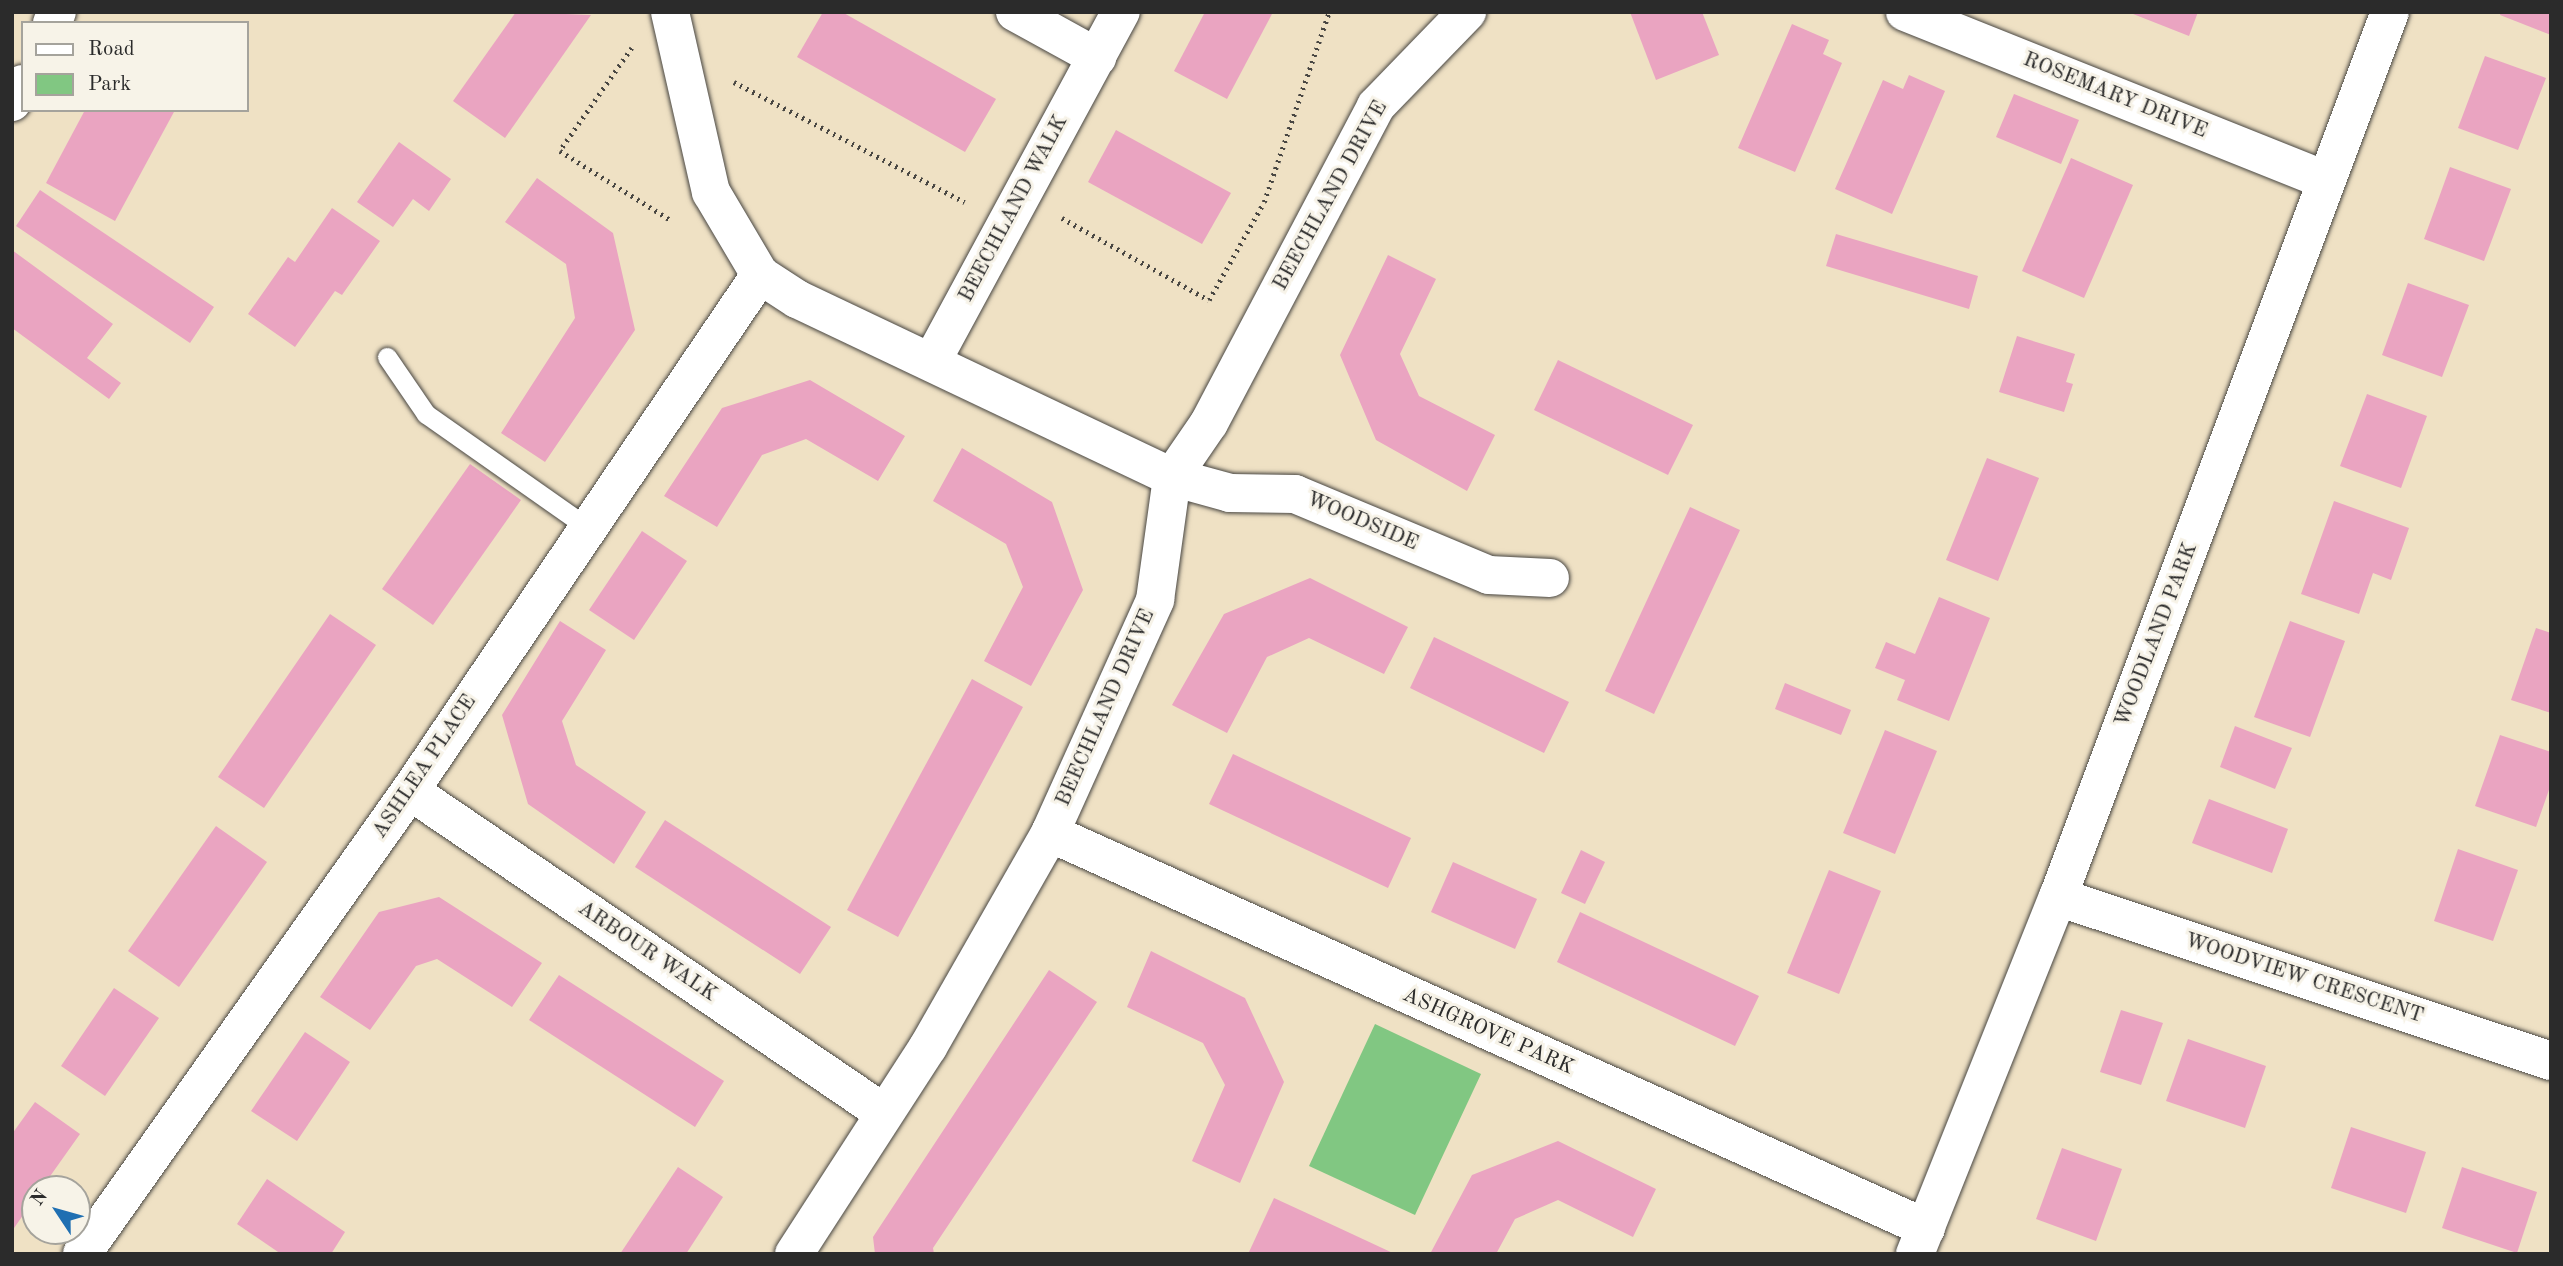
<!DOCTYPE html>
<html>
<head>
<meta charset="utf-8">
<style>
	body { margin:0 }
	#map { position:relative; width:2563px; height:1266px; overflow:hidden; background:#efe1c4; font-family:"Old Standard TT",serif }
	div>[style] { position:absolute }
	.green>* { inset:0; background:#81c782 }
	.building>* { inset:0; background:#eaa4c1 }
	.path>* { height:4.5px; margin-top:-2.25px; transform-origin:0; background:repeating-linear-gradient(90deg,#484642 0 2px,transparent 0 7px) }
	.roads { filter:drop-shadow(0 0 2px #484642) drop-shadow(0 0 2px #484642) }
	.lane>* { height:19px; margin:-9.5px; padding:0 9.5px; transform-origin:9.5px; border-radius:9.5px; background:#fff }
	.street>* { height:38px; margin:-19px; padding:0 19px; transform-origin:19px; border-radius:19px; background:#fff }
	span { translate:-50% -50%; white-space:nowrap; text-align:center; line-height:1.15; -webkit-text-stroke:6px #f7f3e8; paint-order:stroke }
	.street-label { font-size:21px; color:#2b2b2b }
	.frame { position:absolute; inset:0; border:14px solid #2b2b2b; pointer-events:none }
	.legend { position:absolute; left:21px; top:21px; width:228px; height:91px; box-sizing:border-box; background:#f7f3e8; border:2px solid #a5a39c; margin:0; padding:9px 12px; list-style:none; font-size:21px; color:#2b2b2b }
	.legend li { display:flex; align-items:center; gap:14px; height:35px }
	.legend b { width:35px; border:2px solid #a5a39c }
	.north { position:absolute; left:21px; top:1175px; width:70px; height:70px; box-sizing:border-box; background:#f7f3e8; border:2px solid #a5a39c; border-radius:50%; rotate:306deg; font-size:19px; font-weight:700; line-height:28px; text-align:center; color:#2b2b2b }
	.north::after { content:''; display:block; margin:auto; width:24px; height:32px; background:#1f6fb2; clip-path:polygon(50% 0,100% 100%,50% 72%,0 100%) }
</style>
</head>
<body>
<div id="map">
	<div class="green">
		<div style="clip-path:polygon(1375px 1024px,1481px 1074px,1415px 1215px,1309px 1166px)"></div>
	</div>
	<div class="building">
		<div style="clip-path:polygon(516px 12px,591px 15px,505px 138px,453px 101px)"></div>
		<div style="clip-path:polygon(823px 12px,842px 12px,996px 99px,965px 152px,797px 57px)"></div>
		<div style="clip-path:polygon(1205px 12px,1273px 12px,1227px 99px,1174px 71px)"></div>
		<div style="clip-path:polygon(1630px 12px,1702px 12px,1719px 55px,1656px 80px)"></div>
		<div style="clip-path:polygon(2128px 12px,2198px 12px,2189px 36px)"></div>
		<div style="clip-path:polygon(2501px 12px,2551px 12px,2551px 35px,2500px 15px)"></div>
		<div style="clip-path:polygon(1792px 24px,1829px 40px,1823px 54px,1842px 63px,1795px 172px,1738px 148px)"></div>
		<div style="clip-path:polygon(2485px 56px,2546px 78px,2518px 150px,2458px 128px)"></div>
		<div style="clip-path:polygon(1909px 75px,1945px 91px,1892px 214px,1835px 189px,1883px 80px,1903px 89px)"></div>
		<div style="clip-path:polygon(2014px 94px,2079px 120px,2061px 164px,1996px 137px)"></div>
		<div style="clip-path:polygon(85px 110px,175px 110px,115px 221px,46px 183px)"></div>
		<div style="clip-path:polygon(1116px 130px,1231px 193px,1202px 244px,1088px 182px)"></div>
		<div style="clip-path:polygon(399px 142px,451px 179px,429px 211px,413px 199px,393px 227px,357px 202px)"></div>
		<div style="clip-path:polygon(2071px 158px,2133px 185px,2084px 298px,2022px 271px)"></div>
		<div style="clip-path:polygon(2450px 167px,2511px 189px,2484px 261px,2424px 239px)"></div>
		<div style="clip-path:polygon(537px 178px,613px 233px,635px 330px,545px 462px,501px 433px,575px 318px,566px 264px,505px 222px)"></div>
		<div style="clip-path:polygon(40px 190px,214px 307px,190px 343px,16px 226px)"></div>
		<div style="clip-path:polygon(332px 208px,380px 241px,342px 295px,335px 291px,295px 347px,248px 314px,288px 257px,295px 262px)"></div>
		<div style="clip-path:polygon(1836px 234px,1978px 276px,1969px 309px,1826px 266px)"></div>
		<div style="clip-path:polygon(12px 250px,113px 324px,87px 358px,121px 383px,109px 399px,12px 328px)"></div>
		<div style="clip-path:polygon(1388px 255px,1436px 279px,1400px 354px,1419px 396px,1495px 435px,1467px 491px,1376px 440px,1340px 355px)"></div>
		<div style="clip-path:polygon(2408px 283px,2469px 305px,2442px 377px,2382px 355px)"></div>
		<div style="clip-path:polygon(2017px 336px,2075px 354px,2066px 382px,2073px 384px,2064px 412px,1999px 392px)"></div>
		<div style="clip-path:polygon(1558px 360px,1693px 425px,1668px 475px,1534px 410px)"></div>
		<div style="clip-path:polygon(810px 380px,905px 436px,878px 481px,806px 439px,762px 455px,717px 527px,664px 496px,722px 408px)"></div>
		<div style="clip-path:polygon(2367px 394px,2427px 416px,2401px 488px,2340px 466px)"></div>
		<div style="clip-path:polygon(962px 448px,1052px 502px,1083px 590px,1031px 686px,984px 661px,1023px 587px,1006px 544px,933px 501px)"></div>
		<div style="clip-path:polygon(1987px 458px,2039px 478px,1998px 581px,1946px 560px)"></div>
		<div style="clip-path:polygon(470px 464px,521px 500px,433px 625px,382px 589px)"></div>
		<div style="clip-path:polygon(2334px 501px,2409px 528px,2391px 580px,2373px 573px,2359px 614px,2301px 594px)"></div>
		<div style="clip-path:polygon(1690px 507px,1740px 530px,1654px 714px,1605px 691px)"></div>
		<div style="clip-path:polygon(642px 531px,687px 561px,634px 640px,589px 610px)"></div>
		<div style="clip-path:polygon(1310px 578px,1408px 627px,1384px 674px,1309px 638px,1267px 657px,1227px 733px,1172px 705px,1224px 614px)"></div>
		<div style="clip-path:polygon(1939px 597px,1990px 618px,1949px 721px,1897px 700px,1905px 680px,1875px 668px,1886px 642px,1915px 654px)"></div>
		<div style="clip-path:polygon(330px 614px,376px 645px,264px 808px,218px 777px)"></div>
		<div style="clip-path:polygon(560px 621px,606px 650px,562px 721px,576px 765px,646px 812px,614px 864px,528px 804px,502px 715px)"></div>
		<div style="clip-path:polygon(2290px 621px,2345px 641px,2310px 737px,2254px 717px)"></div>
		<div style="clip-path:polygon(2536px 628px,2551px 633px,2551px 713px,2511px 700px)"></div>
		<div style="clip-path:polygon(1434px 637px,1569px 702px,1544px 753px,1410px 688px)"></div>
		<div style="clip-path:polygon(972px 679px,1023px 707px,898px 937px,847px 910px)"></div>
		<div style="clip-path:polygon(1785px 683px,1851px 710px,1841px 735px,1775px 709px)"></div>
		<div style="clip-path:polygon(2235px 726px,2292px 748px,2275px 789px,2220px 767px)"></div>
		<div style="clip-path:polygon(1885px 730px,1937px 751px,1895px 854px,1843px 833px)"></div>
		<div style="clip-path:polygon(2500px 735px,2551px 752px,2551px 784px,2536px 827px,2475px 806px)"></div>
		<div style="clip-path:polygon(1233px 754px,1411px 838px,1388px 888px,1209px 804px)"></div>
		<div style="clip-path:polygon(2209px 799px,2288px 829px,2272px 873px,2192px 843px)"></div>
		<div style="clip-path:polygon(665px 820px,831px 927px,800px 974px,635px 867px)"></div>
		<div style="clip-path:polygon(216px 826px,267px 862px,179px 987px,128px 951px)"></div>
		<div style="clip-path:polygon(2458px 849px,2518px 870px,2493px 941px,2434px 921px)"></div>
		<div style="clip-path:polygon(1581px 850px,1605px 862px,1585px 904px,1561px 893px)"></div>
		<div style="clip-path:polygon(1453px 862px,1537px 899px,1515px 949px,1431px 912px)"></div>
		<div style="clip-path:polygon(1829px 870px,1881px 891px,1839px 994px,1787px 973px)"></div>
		<div style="clip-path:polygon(439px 897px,542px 963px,512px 1007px,437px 959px,416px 966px,370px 1030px,320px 997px,379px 912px)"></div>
		<div style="clip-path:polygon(1580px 912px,1759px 996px,1735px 1046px,1557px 962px)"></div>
		<div style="clip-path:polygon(1151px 951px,1245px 998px,1284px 1082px,1240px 1183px,1192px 1161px,1225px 1085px,1203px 1043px,1127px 1007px)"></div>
		<div style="clip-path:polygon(1049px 970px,1097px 1002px,933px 1248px,934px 1254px,875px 1254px,873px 1237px)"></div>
		<div style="clip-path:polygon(559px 975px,724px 1081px,695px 1127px,529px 1020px)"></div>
		<div style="clip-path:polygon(114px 988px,159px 1018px,105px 1096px,61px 1066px)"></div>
		<div style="clip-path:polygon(2121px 1010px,2163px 1023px,2141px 1085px,2100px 1072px)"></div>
		<div style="clip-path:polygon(305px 1032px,350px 1062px,297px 1141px,251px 1111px)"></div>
		<div style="clip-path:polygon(2188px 1039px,2266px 1066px,2245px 1128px,2166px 1101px)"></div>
		<div style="clip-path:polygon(35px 1102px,80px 1134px,41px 1189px,35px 1189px,35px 1198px,12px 1231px,12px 1134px)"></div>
		<div style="clip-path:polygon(2351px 1127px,2426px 1152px,2406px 1213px,2331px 1188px)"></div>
		<div style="clip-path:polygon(1558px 1141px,1656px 1189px,1633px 1237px,1558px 1200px,1515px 1219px,1496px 1254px,1430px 1254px,1472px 1175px)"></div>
		<div style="clip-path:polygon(2062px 1148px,2122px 1169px,2096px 1241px,2036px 1219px)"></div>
		<div style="clip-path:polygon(678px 1167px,723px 1197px,686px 1254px,620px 1254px)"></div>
		<div style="clip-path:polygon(2462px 1167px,2537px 1192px,2517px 1253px,2442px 1228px)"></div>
		<div style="clip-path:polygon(267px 1179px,345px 1232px,331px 1254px,281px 1254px,237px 1224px)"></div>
		<div style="clip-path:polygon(1274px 1198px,1337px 1227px,1395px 1254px,1254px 1254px,1249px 1252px)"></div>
	</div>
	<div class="path">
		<div style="left:632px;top:48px;width:126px;rotate:125deg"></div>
		<div style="left:560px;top:151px;width:132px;rotate:32deg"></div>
		<div style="left:734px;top:82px;width:260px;rotate:27.5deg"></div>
		<div style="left:1062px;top:218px;width:168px;rotate:29.2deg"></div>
		<div style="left:1209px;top:300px;width:112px;rotate:-60.7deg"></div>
		<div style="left:1264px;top:202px;width:201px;rotate:-71.1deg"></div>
	</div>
	<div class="roads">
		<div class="lane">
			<div style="left:387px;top:357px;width:69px;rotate:55.6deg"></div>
			<div style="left:426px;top:414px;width:198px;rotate:35.1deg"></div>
		</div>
		<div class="street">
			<div style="left:670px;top:12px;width:185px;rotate:77.2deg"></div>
			<div style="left:711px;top:192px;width:96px;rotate:59.4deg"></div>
			<div style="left:760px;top:275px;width:44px;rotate:33deg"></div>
			<div style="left:797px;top:299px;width:415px;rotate:25.4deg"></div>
			<div style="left:1172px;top:477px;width:60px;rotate:15.4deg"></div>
			<div style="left:1230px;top:493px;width:65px;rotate:0.9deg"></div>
			<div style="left:1295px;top:494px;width:210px;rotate:22.7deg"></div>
			<div style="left:1489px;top:575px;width:61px;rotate:2.8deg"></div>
			<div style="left:1015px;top:12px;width:94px;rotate:28.8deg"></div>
			<div style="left:1905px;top:12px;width:452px;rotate:21.8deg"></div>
			<div style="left:52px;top:23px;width:12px;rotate:-66deg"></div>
			<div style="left:12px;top:102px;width:21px;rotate:-59deg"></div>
			<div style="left:932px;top:361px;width:397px;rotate:-61.6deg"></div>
			<div style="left:410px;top:791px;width:573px;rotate:34.19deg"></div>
			<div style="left:1050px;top:833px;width:961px;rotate:24.27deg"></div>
			<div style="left:2058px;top:897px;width:520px;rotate:18.4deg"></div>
			<div style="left:82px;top:1254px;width:567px;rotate:-54.69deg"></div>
			<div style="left:410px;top:791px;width:624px;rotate:-55.85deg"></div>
			<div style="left:794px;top:1254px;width:247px;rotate:-57.1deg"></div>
			<div style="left:928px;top:1047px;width:246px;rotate:-60.3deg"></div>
			<div style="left:1050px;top:833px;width:256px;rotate:-65.7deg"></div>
			<div style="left:1155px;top:600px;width:124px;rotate:-82.1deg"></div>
			<div style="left:1172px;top:477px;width:65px;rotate:-55.6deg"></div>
			<div style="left:1209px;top:423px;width:358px;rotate:-62.2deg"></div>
			<div style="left:1376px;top:106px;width:131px;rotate:-45.9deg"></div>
			<div style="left:1915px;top:1254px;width:385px;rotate:-68.2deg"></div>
			<div style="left:2058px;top:897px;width:945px;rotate:-69.44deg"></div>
		</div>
	</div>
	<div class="street-label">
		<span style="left:2115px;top:96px;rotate:22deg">ROSEMARY DRIVE</span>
		<span style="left:1331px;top:196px;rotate:-61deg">BEECHLAND DRIVE</span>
		<span style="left:1014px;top:209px;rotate:-62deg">BEECHLAND WALK</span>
		<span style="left:1362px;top:522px;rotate:23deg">WOODSIDE</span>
		<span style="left:2157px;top:635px;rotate:-69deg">WOODLAND PARK</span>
		<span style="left:1106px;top:708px;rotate:-66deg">BEECHLAND DRIVE</span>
		<span style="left:425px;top:767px;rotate:-56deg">ASHLEA PLACE</span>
		<span style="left:647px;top:952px;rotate:34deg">ARBOUR WALK</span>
		<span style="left:2304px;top:979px;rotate:18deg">WOODVIEW CRESCENT</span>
		<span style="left:1488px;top:1032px;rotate:24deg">ASHGROVE PARK</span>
	</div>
	<div class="frame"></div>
	<ul class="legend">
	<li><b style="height:9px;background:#fff"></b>Road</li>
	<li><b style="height:19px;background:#81c782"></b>Park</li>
	</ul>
	<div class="north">N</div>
</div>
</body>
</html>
